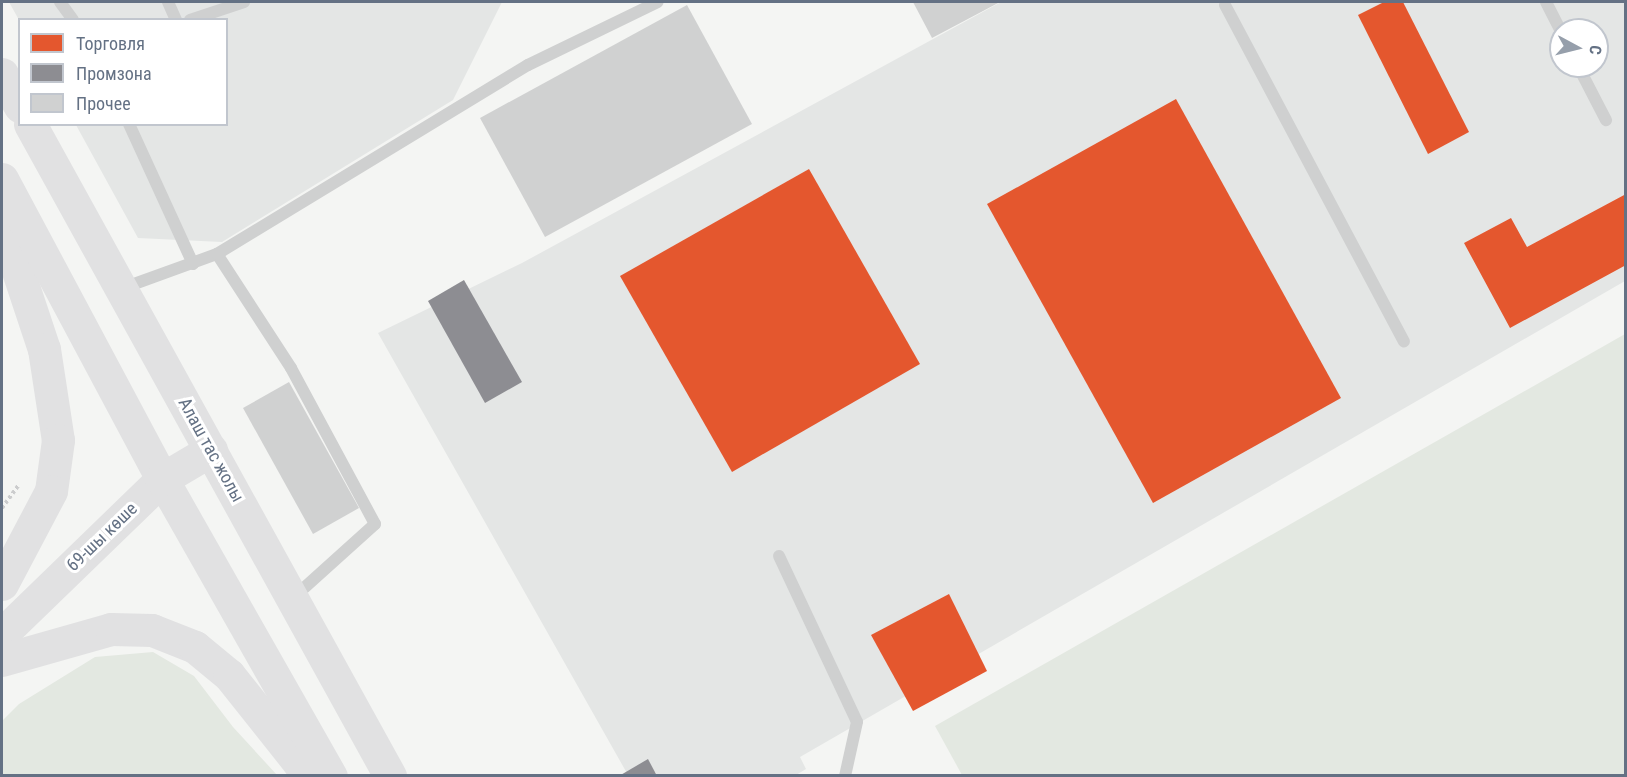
<!DOCTYPE html>
<html>
<head>
<meta charset="utf-8">
<style>
	body { margin:0 }
	#map { position:relative; width:1627px; height:777px; overflow:hidden; background:#f4f5f3; font-family:"Roboto Condensed",sans-serif }
	div>[style] { position:absolute }
	.built>* { inset:0; background:#e4e6e5 }
	.green>* { inset:0; background:#e3e8e1 }
	.shops>* { inset:0; background:#e4572e }
	.industry>* { inset:0; background:#8d8d92 }
	.building>* { inset:0; background:#d0d1d1 }
	.path>* { height:4px; margin-top:-2px; transform-origin:0; background:repeating-linear-gradient(90deg,#cbcccd 0 3px,transparent 0 6px) }
	.service>* { height:12px; margin:-6px; padding:0 6px; transform-origin:6px; border-radius:6px; background:#cfd0d0 }
	.secondary>* { height:33px; margin:-16.5px; padding:0 16.5px; transform-origin:16.5px; border-radius:16.5px; background:#e1e1e2 }
	.primary>* { height:33px; margin:-16.5px; padding:0 16.5px; transform-origin:16.5px; border-radius:16.5px; background:#e1e1e2 }
	span { translate:-50% -50%; white-space:nowrap; text-align:center; line-height:1.15; -webkit-text-stroke:6px #fff; paint-order:stroke }
	.street-label { font-size:18px; color:#647184 }
	.frame { position:absolute; inset:0; border:3px solid #647184; pointer-events:none }
	.legend { position:absolute; left:18px; top:18px; width:210px; height:108px; box-sizing:border-box; background:#fff; border:2px solid #c1c6ce; margin:0; padding:8px 10px; list-style:none; font-size:18px; color:#647184 }
	.legend li { display:flex; align-items:center; gap:12px; height:30px }
	.legend b { width:30px; border:2px solid #c1c6ce }
	.north { position:absolute; left:1549px; top:18px; width:60px; height:60px; box-sizing:border-box; background:#fff; border:2px solid #c1c6ce; border-radius:50%; rotate:97deg; font-size:16px; font-weight:700; line-height:24px; text-align:center; color:#647184 }
	.north::after { content:''; display:block; margin:auto; width:21px; height:27px; background:#969fab; clip-path:polygon(50% 0,100% 100%,50% 72%,0 100%) }
</style>
</head>
<body>
<div id="map">
	<div class="built">
		<div style="clip-path:polygon(9px 2px,502px 2px,453px 100px,222px 242px,138px 238px,76px 125px,226px 124px,226px 20px,19px 20px)"></div>
		<div style="clip-path:polygon(evenodd,1001px 2px,1625px 2px,1625px 281px,800px 757px,806px 769px,796px 775px,628px 775px,378px 333px,522px 263px,1001px 2px,1561px 30px,1597px 30px,1597px 66px,1561px 66px,1561px 30px)"></div>
	</div>
	<div class="green">
		<div style="clip-path:polygon(1625px 334px,1625px 775px,962px 775px,935px 726px)"></div>
		<div style="clip-path:polygon(153px 652px,194px 676px,233px 727px,277px 775px,2px 775px,2px 721px,19px 704px,95px 657px)"></div>
	</div>
	<div class="shops">
		<div style="clip-path:polygon(1384px 2px,1403px 2px,1469px 132px,1428px 154px,1358px 15px)"></div>
		<div style="clip-path:polygon(1176px 99px,1341px 398px,1153px 503px,987px 204px)"></div>
		<div style="clip-path:polygon(809px 169px,920px 364px,732px 472px,620px 276px)"></div>
		<div style="clip-path:polygon(1626px 194px,1626px 265px,1510px 328px,1464px 243px,1511px 218px,1527px 247px)"></div>
		<div style="clip-path:polygon(949px 594px,987px 671px,913px 711px,871px 635px)"></div>
	</div>
	<div class="industry">
		<div style="clip-path:polygon(464px 280px,522px 382px,485px 403px,428px 301px)"></div>
		<div style="clip-path:polygon(648px 759px,657px 776px,619px 776px)"></div>
	</div>
	<div class="building">
		<div style="clip-path:polygon(913px 2px,1000px 2px,932px 38px)"></div>
		<div style="clip-path:polygon(687px 5px,752px 124px,545px 237px,480px 118px)"></div>
		<div style="clip-path:polygon(289px 382px,359px 508px,313px 534px,243px 408px)"></div>
	</div>
	<div class="path">
		<div style="left:2px;top:508px;width:29px;rotate:-54deg"></div>
	</div>
	<div class="service">
		<div style="left:60px;top:2px;width:22px;rotate:54deg"></div>
		<div style="left:168px;top:2px;width:20px;rotate:66deg"></div>
		<div style="left:1546px;top:2px;width:34px;rotate:63deg"></div>
		<div style="left:1225px;top:5px;width:381px;rotate:62deg"></div>
		<div style="left:190px;top:20px;width:57px;rotate:-18.4deg"></div>
		<div style="left:1578px;top:66px;width:61px;rotate:62.6deg"></div>
		<div style="left:129px;top:124px;width:154px;rotate:65.4deg"></div>
		<div style="left:217px;top:254px;width:136px;rotate:57deg"></div>
		<div style="left:291px;top:368px;width:177px;rotate:61.7deg"></div>
		<div style="left:375px;top:524px;width:109px;rotate:138deg"></div>
		<div style="left:123px;top:288px;width:100px;rotate:-19.9deg"></div>
		<div style="left:217px;top:254px;width:364px;rotate:-31.3deg"></div>
		<div style="left:528px;top:65px;width:144px;rotate:-25.9deg"></div>
		<div style="left:779px;top:556px;width:183px;rotate:64.8deg"></div>
		<div style="left:857px;top:722px;width:55px;rotate:102.5deg"></div>
	</div>
	<div class="secondary">
		<div style="left:2px;top:223px;width:133px;rotate:71.6deg"></div>
		<div style="left:44px;top:349px;width:92px;rotate:81.3deg"></div>
		<div style="left:58px;top:440px;width:51px;rotate:97.8deg"></div>
		<div style="left:51px;top:491px;width:105px;rotate:117.8deg"></div>
		<div style="left:2px;top:634px;width:223px;rotate:-44.1deg"></div>
		<div style="left:2px;top:660px;width:113px;rotate:-15.9deg"></div>
		<div style="left:111px;top:629px;width:41px;rotate:1.4deg"></div>
		<div style="left:152px;top:630px;width:46px;rotate:21.6deg"></div>
		<div style="left:195px;top:647px;width:44px;rotate:39.5deg"></div>
		<div style="left:229px;top:675px;width:112px;rotate:51.5deg"></div>
		<div style="left:299px;top:763px;width:20px;rotate:41deg"></div>
	</div>
	<div class="primary">
		<div style="left:2px;top:74px;width:37px;rotate:61deg"></div>
		<div style="left:30px;top:124px;width:745px;rotate:61.09deg"></div>
		<div style="left:2px;top:179px;width:340px;rotate:61.9deg"></div>
		<div style="left:162px;top:479px;width:342px;rotate:60.4deg"></div>
		<div style="left:162px;top:479px;width:57px;rotate:-30.6deg"></div>
	</div>
	<div class="street-label">
		<span style="left:211px;top:450px;rotate:61deg">Алаш тас жолы</span>
		<span style="left:102px;top:537px;rotate:-44deg">69-шы көше</span>
	</div>
	<div class="frame"></div>
	<ul class="legend">
	<li><b style="height:16px;background:#e4572e"></b>Торговля</li>
	<li><b style="height:16px;background:#8d8d92"></b>Промзона</li>
	<li><b style="height:16px;background:#d0d1d1"></b>Прочее</li>
	</ul>
	<div class="north">С</div>
</div>
</body>
</html>
